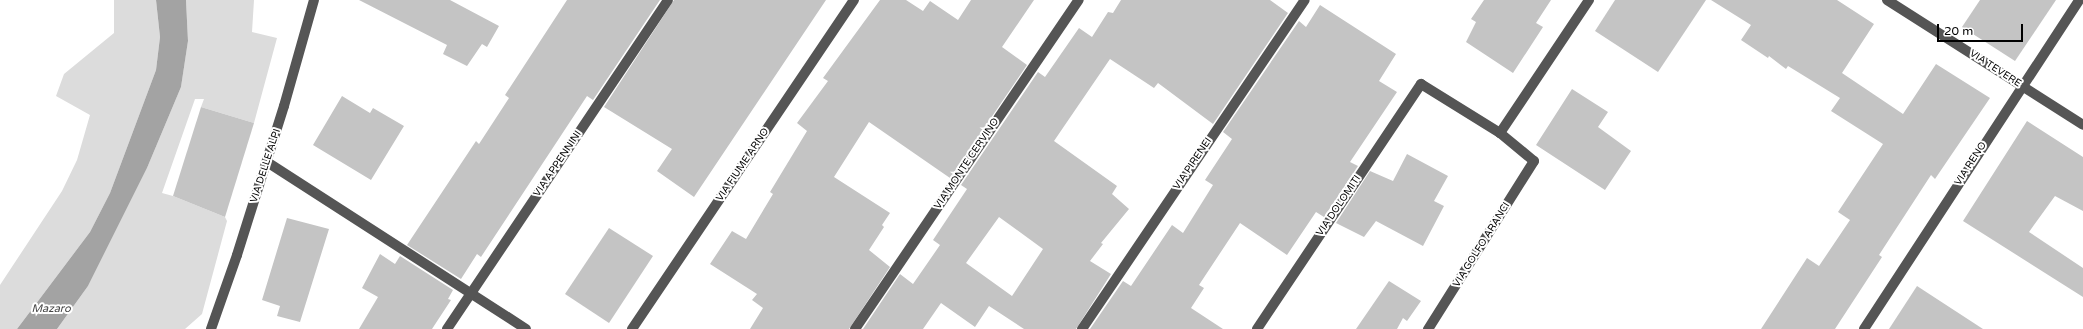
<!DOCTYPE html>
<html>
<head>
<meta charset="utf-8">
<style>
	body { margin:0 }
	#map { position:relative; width:2083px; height:329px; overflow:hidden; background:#fff; font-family:"Varela Round",sans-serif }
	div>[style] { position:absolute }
	.green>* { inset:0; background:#dcdcdc }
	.water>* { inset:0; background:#a3a3a3 }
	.building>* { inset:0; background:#c4c4c4 }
	.minor>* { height:10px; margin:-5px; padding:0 5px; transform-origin:5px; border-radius:5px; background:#555 }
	span { translate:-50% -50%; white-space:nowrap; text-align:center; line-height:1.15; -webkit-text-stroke:4px #fff; paint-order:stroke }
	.street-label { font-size:10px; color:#000 }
	.water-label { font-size:11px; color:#444; font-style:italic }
	.scale { position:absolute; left:1937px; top:24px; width:86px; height:18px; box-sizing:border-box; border:2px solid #000; border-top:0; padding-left:5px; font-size:12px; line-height:14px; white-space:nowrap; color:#000; -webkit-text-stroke:3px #fff; paint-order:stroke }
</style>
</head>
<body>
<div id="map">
	<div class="green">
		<div style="clip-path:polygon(114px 0,156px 0,160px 37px,156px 70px,110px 193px,90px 232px,17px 329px,0 329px,0 285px,62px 191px,77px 160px,90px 115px,56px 96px,64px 74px,114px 33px)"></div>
		<div style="clip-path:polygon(186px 0,254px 0,252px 32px,277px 38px,254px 123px,201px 107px,204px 99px,195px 99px,162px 193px,173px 196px,225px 217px,227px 221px,202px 314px,185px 329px,57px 329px,88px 286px,147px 168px,181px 87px,188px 41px)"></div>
	</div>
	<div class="water">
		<div style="clip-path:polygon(156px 0,186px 0,188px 41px,181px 87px,147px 168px,88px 286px,57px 329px,17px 329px,90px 232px,110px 193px,156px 70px,160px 37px)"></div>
	</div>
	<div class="building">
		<div style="clip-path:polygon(359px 0,450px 0,499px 26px,487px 47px,482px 44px,467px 66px,443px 54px,447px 45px)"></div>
		<div style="clip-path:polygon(567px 0,660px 0,593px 100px,587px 96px,481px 257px,477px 254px,461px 279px,407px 245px,476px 141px,479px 144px,509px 98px,505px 95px)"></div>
		<div style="clip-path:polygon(674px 0,826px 0,694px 197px,657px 171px,672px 149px,604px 107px)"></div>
		<div style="clip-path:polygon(880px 0,906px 0,923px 11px,930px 1px,958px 20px,971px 0,1034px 0,1002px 47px,1027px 65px,950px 178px,869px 122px,834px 177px,890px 213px,882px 225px,884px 227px,869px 250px,890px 267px,849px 329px,750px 329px,763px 308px,752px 300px,757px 294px,710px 264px,732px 231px,746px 239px,773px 194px,770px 192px,807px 131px,797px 123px,828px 81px,823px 78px)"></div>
		<div style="clip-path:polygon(evenodd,1121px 0,1270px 0,1288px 13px,1213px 124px,1158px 83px,1154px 88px,1110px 59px,1054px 141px,1117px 186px,1112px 194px,1129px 209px,1101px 243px,1103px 244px,1090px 261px,1111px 274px,1076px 329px,1024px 329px,989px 306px,975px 327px,941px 303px,923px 329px,863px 329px,900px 274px,913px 284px,940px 245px,933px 240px,967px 189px,961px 185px,1038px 72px,1045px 77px,1079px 28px,1092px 37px,1108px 12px,1113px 13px,1121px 0,999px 217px,1043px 249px,1012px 296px,966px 263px,999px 217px)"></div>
		<div style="clip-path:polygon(1484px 0,1551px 0,1536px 23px,1543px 27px,1513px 73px,1466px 42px,1476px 22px,1471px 19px)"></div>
		<div style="clip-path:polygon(1615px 0,1706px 0,1658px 72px,1595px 31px)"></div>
		<div style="clip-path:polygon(1711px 0,1837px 0,1874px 24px,1842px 73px,1903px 114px,1936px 64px,1990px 98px,1935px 179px,1931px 175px,1879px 255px,1882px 257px,1835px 329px,1761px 329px,1807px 258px,1819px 266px,1850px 220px,1838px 212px,1883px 144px,1831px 111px,1840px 98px,1788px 66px,1786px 69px,1769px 56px,1768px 58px,1741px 40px,1751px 25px)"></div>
		<div style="clip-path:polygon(1980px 0,2056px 0,2015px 61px,1962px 27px)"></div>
		<div style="clip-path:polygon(1320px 5px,1396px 54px,1379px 81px,1397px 92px,1350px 162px,1358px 166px,1324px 217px,1316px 212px,1287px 255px,1240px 223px,1199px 285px,1204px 288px,1191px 308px,1223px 329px,1090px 329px,1123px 281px,1131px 286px,1172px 225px,1183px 233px,1213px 185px,1205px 180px,1232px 139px,1223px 132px,1299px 21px,1306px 27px)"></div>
		<div style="clip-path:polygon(1572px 89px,1608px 112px,1598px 127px,1631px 151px,1605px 190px,1536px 145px)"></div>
		<div style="clip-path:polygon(342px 96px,370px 113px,373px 108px,404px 126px,371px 180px,313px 145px)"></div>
		<div style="clip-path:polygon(201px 107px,254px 123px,225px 217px,173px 196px)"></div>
		<div style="clip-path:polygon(2027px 121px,2083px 157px,2083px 211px,2055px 196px,2029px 232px,2083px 268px,2083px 297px,1963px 221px)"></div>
		<div style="clip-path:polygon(1407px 154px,1448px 176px,1434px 201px,1444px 206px,1423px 246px,1376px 221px,1364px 237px,1336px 223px,1370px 171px,1393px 181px)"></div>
		<div style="clip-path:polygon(287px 218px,329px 229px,300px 322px,277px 316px,280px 306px,262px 300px)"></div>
		<div style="clip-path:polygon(609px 228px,653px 256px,609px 323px,565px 294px)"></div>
		<div style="clip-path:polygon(380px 254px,395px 264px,400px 256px,453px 290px,448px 299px,451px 300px,432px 329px,359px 329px,378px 297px,362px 288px)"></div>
		<div style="clip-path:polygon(1389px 281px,1421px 301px,1407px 321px,1403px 318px,1397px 329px,1356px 329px)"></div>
		<div style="clip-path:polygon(1917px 286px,1983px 329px,1889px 329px)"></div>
	</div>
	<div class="minor">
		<div style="left:1887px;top:0;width:232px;rotate:32.5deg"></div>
		<div style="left:1500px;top:133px;width:160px;rotate:-56.2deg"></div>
		<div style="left:267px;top:162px;width:308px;rotate:32.8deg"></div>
		<div style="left:211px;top:329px;width:78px;rotate:-70.6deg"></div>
		<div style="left:237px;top:255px;width:156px;rotate:-72.5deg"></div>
		<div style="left:284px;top:106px;width:110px;rotate:-74.2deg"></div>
		<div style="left:447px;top:329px;width:396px;rotate:-56.1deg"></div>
		<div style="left:632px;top:329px;width:397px;rotate:-56deg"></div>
		<div style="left:855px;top:329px;width:398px;rotate:-55.8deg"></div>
		<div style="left:1082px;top:329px;width:397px;rotate:-55.9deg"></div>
		<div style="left:1257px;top:329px;width:295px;rotate:-56.2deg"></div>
		<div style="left:1421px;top:84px;width:93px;rotate:31.8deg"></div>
		<div style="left:1500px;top:133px;width:44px;rotate:39.5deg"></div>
		<div style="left:1534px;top:161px;width:199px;rotate:122.2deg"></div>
		<div style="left:1864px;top:329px;width:393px;rotate:-56.8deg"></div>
	</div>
	<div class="street-label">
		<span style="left:1995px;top:69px;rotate:33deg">VIA TEVERE</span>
		<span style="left:558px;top:164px;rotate:-56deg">VIA APPENNINI</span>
		<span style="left:967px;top:164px;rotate:-56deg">VIA MONTE CERVINO</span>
		<span style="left:1193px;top:164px;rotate:-56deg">VIA PIRENEI</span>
		<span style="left:1971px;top:164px;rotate:-57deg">VIA RENO</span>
		<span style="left:743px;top:165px;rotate:-56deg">VIA FIUME ARNO</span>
		<span style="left:266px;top:166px;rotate:-72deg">VIA DELLE ALPI</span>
		<span style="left:1339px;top:206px;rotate:-56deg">VIA DOLOMITI</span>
		<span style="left:1482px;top:245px;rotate:-58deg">VIA GOLFO ARANCI</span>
	</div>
	<div class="water-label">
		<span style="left:51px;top:309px">Mazaro</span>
	</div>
	<div class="scale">20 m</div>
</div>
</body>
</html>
